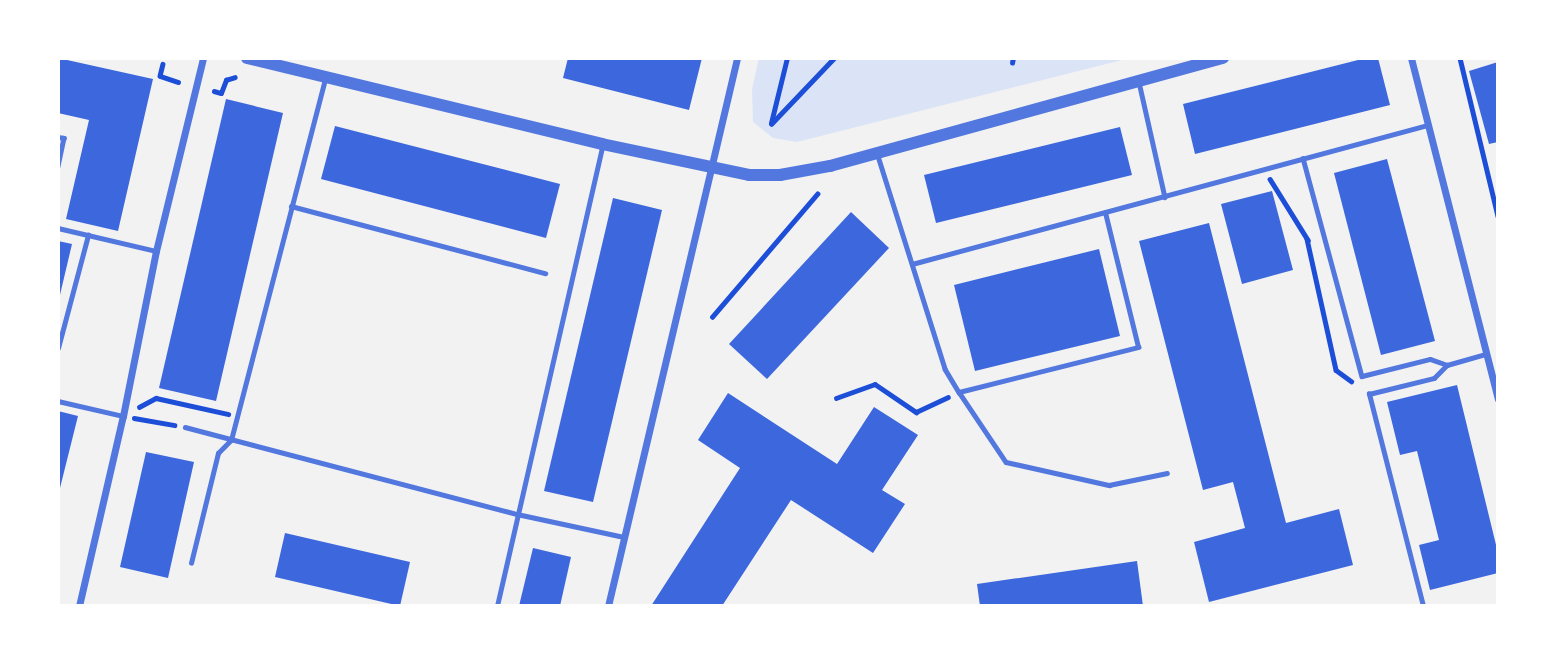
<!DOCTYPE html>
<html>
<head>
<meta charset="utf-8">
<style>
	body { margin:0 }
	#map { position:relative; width:1556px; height:664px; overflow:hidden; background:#f2f2f2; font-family:"DejaVu Sans",sans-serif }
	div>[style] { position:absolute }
	.green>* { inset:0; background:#dbe4f7 }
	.building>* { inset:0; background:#3d67dc }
	.path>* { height:4.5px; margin:-2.25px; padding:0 2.25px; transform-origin:2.25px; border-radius:2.25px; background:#1d4ed8 }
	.service>* { height:4.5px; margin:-2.25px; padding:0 2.25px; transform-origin:2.25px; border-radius:2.25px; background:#5277de }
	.minor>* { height:7px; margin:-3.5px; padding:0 3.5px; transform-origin:3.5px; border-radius:3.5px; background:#5277de }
	.tertiary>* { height:12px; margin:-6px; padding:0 6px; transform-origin:6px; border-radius:6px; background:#5277de }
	span { translate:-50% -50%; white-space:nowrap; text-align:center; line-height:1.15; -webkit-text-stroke:6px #fff; paint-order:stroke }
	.frame { position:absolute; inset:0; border:60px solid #fff; pointer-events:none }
</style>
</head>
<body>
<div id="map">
	<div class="green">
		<div style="clip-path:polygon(759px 58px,1130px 58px,797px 142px,773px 138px,753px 122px,752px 89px)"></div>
	</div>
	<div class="building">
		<div style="clip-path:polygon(58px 58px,153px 79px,118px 231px,66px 219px,89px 120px,58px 113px)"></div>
		<div style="clip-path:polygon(568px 58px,702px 58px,689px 110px,563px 78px)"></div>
		<div style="clip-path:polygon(1366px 58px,1378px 58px,1390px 105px,1195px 154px,1183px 104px)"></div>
		<div style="clip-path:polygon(1498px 62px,1498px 142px,1489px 144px,1469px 71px)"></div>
		<div style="clip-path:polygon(226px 99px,283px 113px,216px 401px,159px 388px)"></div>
		<div style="clip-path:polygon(335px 126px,560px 184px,546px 238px,321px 179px)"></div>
		<div style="clip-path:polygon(1120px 127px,1132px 175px,936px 223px,924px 175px)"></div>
		<div style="clip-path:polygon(1387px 159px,1435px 341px,1381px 355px,1334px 173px)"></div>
		<div style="clip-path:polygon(1272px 191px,1293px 270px,1242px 284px,1221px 204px)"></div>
		<div style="clip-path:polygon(613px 198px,662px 210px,593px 502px,544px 491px)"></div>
		<div style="clip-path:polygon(851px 212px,889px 248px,767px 379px,729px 344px)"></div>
		<div style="clip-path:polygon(1209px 223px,1286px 523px,1339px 509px,1353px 565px,1209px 602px,1194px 542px,1245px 528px,1233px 482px,1203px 490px,1139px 241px)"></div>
		<div style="clip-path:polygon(58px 241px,72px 244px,59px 299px,58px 298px)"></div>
		<div style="clip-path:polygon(1099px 249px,1120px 336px,975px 371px,954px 285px)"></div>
		<div style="clip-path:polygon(1457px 385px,1498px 553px,1498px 573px,1430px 590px,1419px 545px,1439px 540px,1417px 451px,1400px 455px,1387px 402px)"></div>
		<div style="clip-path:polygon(728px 393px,837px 464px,874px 407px,918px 435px,882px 490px,905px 504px,873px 553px,791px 500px,722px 606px,651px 606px,740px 468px,698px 440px)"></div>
		<div style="clip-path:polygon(58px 411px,78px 416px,59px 492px,58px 492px)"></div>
		<div style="clip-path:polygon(146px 452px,194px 462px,168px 578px,120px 567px)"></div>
		<div style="clip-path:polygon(285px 533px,410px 562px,400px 606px,275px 577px)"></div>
		<div style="clip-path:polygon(533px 548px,571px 557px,560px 606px,519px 606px)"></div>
		<div style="clip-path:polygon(1137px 561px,1143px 606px,980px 606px,977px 584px)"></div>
	</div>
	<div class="path">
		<div style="left:1460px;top:58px;width:163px;rotate:76.5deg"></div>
		<div style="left:1012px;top:63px;width:5px;rotate:-79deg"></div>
		<div style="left:163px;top:64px;width:12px;rotate:104deg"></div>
		<div style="left:160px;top:76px;width:19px;rotate:18deg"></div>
		<div style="left:214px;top:91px;width:7px;rotate:16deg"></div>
		<div style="left:221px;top:93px;width:14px;rotate:-69deg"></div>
		<div style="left:226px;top:80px;width:9px;rotate:-18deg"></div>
		<div style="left:771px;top:123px;width:67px;rotate:-76.2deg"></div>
		<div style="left:771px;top:124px;width:91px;rotate:-46.3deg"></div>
		<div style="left:1270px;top:179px;width:72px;rotate:58.1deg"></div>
		<div style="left:1307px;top:239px;width:134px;rotate:77.5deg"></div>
		<div style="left:1336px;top:370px;width:19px;rotate:36deg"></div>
		<div style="left:712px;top:317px;width:162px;rotate:-49.5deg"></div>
		<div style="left:836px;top:398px;width:41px;rotate:-19.7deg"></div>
		<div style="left:875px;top:384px;width:50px;rotate:34.3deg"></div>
		<div style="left:916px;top:412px;width:35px;rotate:-25deg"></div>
		<div style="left:139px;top:407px;width:19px;rotate:-28deg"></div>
		<div style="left:156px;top:398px;width:74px;rotate:12.5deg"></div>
		<div style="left:134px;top:418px;width:41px;rotate:9.9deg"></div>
	</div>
	<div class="service">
		<div style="left:1139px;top:82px;width:118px;rotate:77.3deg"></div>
		<div style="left:58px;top:137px;width:6px;rotate:9deg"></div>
		<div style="left:64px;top:138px;width:29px;rotate:102deg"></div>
		<div style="left:878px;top:156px;width:223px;rotate:72.5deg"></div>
		<div style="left:945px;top:369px;width:27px;rotate:59deg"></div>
		<div style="left:959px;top:392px;width:185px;rotate:-14.1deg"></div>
		<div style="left:1138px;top:347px;width:138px;rotate:-103.8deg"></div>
		<div style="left:1303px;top:158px;width:226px;rotate:74.9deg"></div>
		<div style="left:1362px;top:376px;width:70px;rotate:-14deg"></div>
		<div style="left:1430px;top:359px;width:18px;rotate:19deg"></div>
		<div style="left:291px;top:206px;width:263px;rotate:14.8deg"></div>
		<div style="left:58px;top:228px;width:101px;rotate:13.2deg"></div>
		<div style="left:912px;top:264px;width:534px;rotate:-15.08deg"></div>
		<div style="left:58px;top:348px;width:117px;rotate:-75.1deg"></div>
		<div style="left:959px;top:392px;width:84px;rotate:56.1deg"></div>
		<div style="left:1006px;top:462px;width:106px;rotate:12.6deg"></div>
		<div style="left:1109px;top:485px;width:59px;rotate:-11.7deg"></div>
		<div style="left:58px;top:401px;width:67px;rotate:13deg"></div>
		<div style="left:185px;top:427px;width:343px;rotate:14.7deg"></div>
		<div style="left:517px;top:514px;width:109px;rotate:12.1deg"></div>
		<div style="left:191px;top:563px;width:113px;rotate:-76.2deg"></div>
		<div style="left:218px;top:453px;width:18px;rotate:-45deg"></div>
		<div style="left:231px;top:440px;width:372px;rotate:-75.4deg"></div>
		<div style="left:497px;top:606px;width:472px;rotate:-77.1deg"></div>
		<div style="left:1423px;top:606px;width:219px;rotate:-104.3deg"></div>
		<div style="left:1369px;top:394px;width:67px;rotate:-13.8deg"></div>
		<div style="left:1434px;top:378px;width:18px;rotate:-45deg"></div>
		<div style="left:1447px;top:365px;width:41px;rotate:-15.8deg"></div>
	</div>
	<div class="minor">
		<div style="left:1411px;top:58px;width:352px;rotate:75.7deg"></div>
		<div style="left:79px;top:606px;width:195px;rotate:-77deg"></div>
		<div style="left:123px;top:416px;width:168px;rotate:-78.7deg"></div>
		<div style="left:156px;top:251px;width:199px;rotate:-76.3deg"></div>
		<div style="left:608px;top:606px;width:563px;rotate:-76.75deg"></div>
	</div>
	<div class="tertiary">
		<div style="left:247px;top:58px;width:365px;rotate:13.6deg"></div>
		<div style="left:602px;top:144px;width:150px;rotate:11.9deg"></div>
		<div style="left:749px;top:175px;width:31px"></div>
		<div style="left:780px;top:175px;width:51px;rotate:-10.2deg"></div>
		<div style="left:830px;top:166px;width:408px;rotate:-15.4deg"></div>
	</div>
	<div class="frame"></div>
</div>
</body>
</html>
